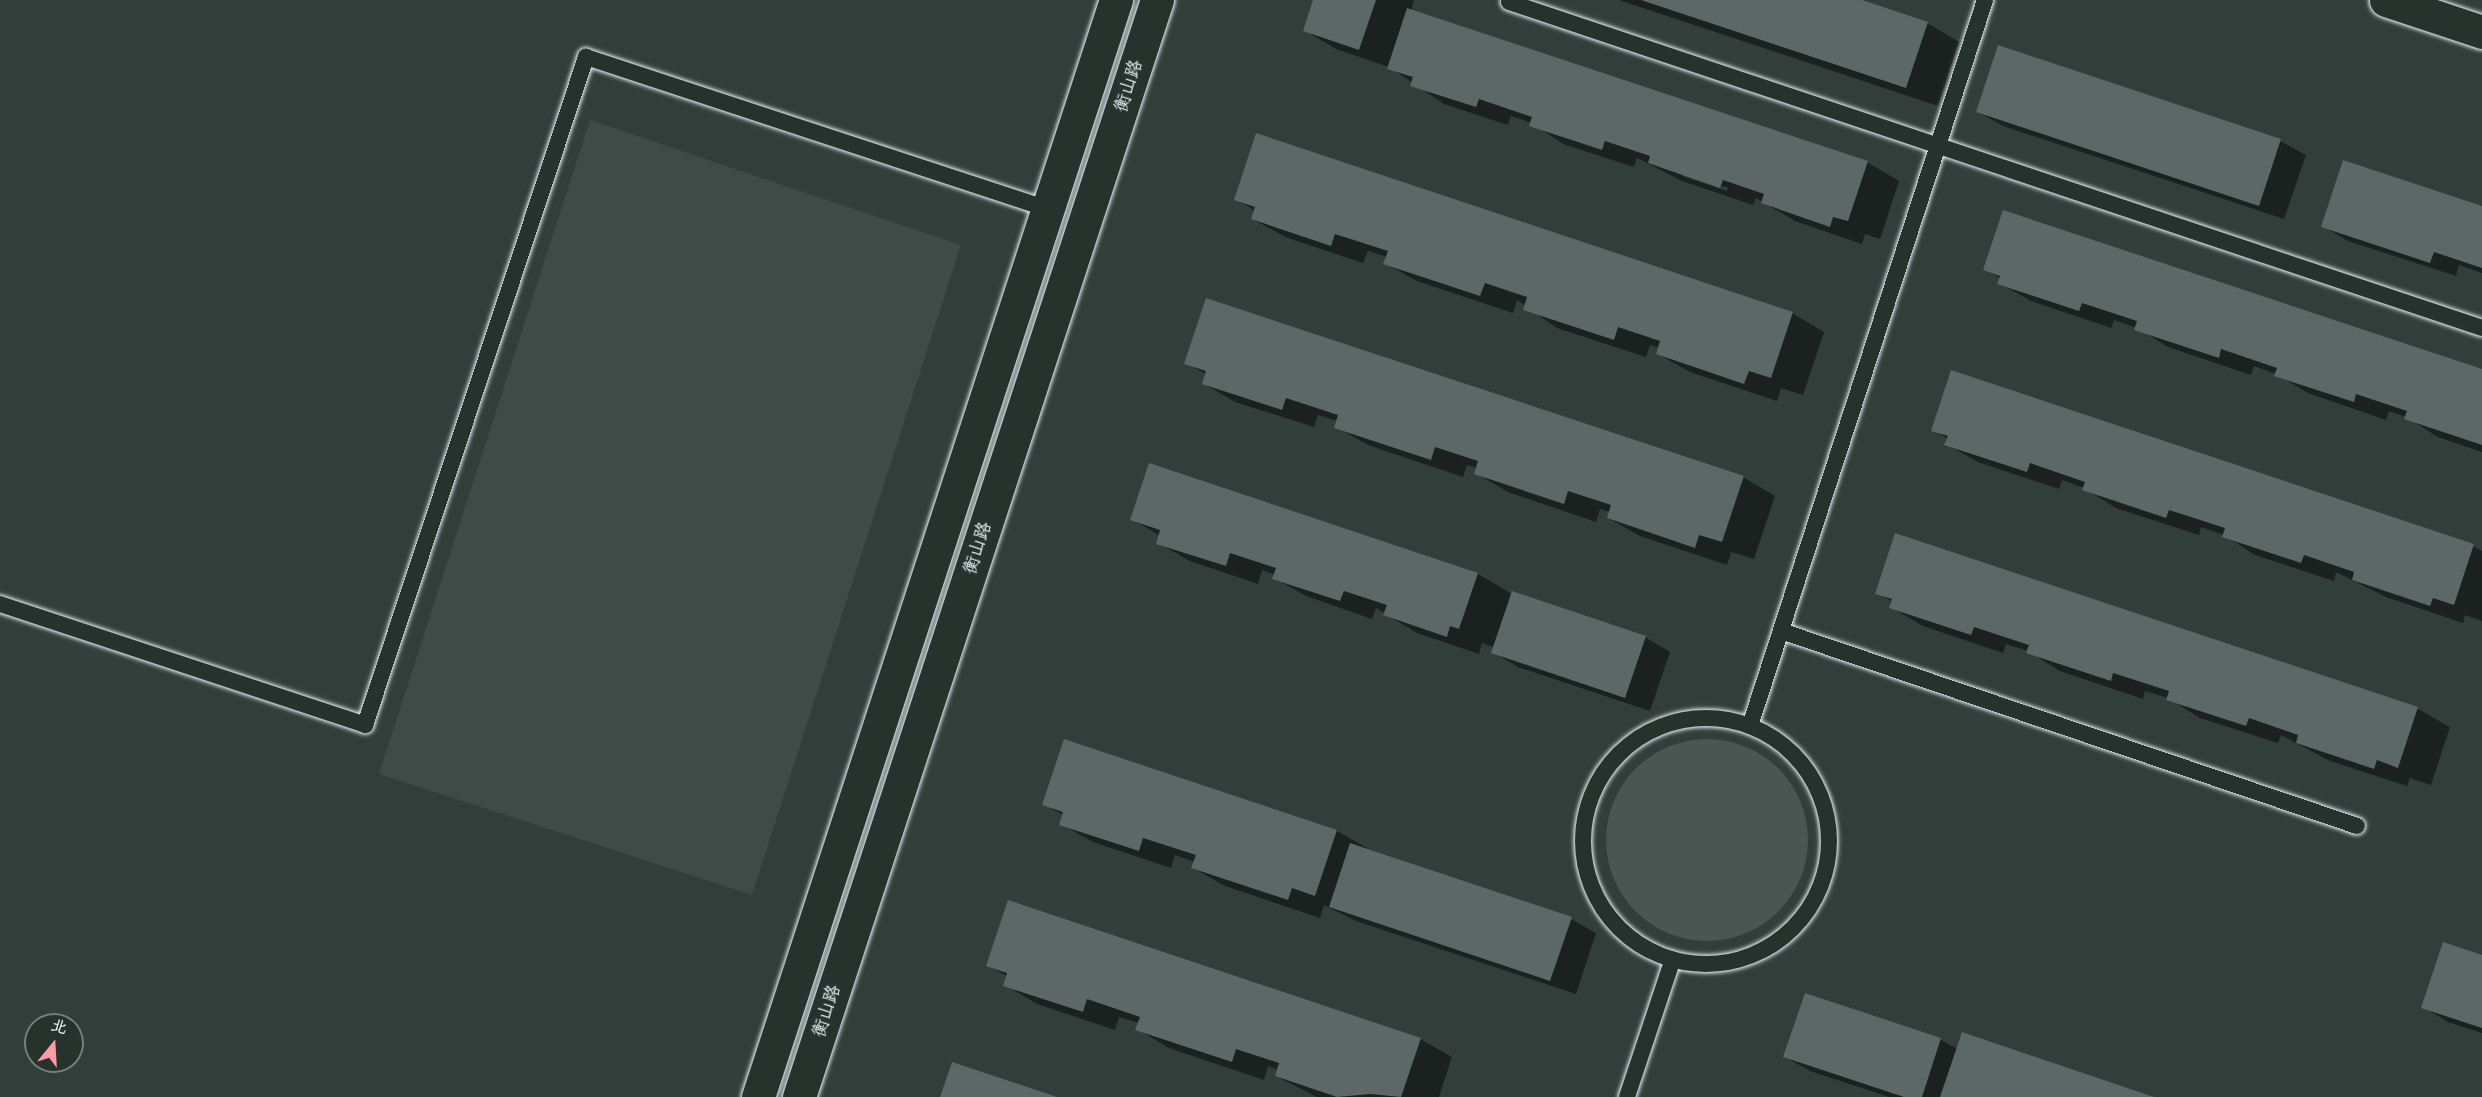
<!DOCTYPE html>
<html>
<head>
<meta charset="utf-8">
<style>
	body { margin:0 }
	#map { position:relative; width:2482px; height:1097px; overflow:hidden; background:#323e39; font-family:"Balsamiq Sans","LXGW WenKai TC",sans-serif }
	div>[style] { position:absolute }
	.built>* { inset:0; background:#3f4b46 }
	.green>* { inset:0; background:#495651 }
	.round { border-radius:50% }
	.shadow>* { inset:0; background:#0007 }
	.building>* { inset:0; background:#5c6865 }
	.roads { filter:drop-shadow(0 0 2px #e8f1f8) drop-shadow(0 0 2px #e8f1f8) }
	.service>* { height:16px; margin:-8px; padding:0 8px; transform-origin:8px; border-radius:8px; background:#26332d }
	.service>.ring { margin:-8px; padding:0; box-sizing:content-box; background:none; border:16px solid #26332d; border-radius:50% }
	.tertiary>* { height:33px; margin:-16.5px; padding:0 16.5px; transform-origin:16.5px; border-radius:16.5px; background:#26332d }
	.secondary>* { height:33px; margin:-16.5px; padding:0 16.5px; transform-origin:16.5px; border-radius:16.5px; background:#26332d }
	span { translate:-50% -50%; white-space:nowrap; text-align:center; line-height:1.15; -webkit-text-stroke:4.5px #26332d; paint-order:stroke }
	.street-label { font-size:18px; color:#e8f1f8 }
	.north { position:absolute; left:24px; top:1013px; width:60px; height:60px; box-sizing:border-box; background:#26332d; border:2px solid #747f7e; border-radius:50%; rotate:18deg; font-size:16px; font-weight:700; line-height:24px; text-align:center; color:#e8f1f8 }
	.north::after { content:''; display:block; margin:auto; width:21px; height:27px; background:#ff9aa2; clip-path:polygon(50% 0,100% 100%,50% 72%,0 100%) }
</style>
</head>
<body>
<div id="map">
	<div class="built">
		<div style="clip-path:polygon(590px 120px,961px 245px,752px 895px,379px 774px)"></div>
	</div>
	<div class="green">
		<div class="round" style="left:1606px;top:739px;width:202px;height:202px"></div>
	</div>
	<div class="shadow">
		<div style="clip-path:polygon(evenodd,1315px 0,1414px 0,1411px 11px,1867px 162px,1899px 181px,1880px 239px,1865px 234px,1862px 244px,1795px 221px,1756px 198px,1753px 205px,1682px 181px,1637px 158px,1634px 167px,1563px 144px,1532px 123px,1511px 116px,1508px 125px,1444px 104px,1389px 67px,1336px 49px,1304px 30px,1315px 0,1682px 173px,1728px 188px,1727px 191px,1682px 176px,1682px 173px)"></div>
		<div style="clip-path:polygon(1619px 0,1857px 0,1927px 23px,1959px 42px,1938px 106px)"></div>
		<div style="clip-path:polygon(1977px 111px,2280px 141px,2306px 155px,2284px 219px,2003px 126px)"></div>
		<div style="clip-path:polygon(1236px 199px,1792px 313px,1824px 332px,1803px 395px,1781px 388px,1777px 401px,1690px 372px,1658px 354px,1660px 348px,1650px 345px,1646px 357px,1557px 328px,1517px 300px,1513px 313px,1417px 281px,1385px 263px,1387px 257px,1368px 251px,1363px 263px,1285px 237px,1253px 219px,1255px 211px)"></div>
		<div style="clip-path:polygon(2482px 208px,2482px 273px,2459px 265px,2456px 276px,2348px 241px,2323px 226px)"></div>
		<div style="clip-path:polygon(1985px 269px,2482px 371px,2482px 452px,2438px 437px,2406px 417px,2389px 411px,2386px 420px,2308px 393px,2276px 374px,2254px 366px,2251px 375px,2168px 347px,2137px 328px,2114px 320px,2111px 328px,2031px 301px,1999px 283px,2000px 278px)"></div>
		<div style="clip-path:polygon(1186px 363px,1743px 477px,1775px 496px,1754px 559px,1731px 552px,1727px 565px,1640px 536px,1608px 518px,1610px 512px,1600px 509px,1596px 522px,1508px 492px,1476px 473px,1477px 468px,1467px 465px,1463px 477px,1368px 445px,1336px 427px,1338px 421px,1318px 415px,1314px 427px,1235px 402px,1203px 383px,1206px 374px)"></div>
		<div style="clip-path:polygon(1933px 430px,2473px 546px,2482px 551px,2482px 621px,2465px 615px,2463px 623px,2386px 597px,2336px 572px,2334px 581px,2255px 555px,2224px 535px,2201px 527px,2199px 535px,2116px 508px,2084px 488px,2062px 480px,2059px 489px,1978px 462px,1946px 444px,1948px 439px)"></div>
		<div style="clip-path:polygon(1132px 519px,1478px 574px,1512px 594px,1645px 637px,1670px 652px,1650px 711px,1518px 667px,1493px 652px,1494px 647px,1482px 643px,1479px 654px,1417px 633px,1376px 608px,1372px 619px,1306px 596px,1274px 578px,1275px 575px,1262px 570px,1258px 584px,1190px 561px,1158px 543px,1160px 536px)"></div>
		<div style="clip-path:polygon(1896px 535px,2418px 709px,2450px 727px,2431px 785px,2410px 778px,2407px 786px,2330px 761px,2281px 735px,2278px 743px,2200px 718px,2168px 698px,2145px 691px,2143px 699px,2060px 671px,2028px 651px,2006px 644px,2003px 653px,1923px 626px,1891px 607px,1893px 602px,1877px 593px)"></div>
		<div style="clip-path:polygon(1065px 741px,1337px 831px,1369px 849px,1571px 919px,1596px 933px,1576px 994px,1356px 921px,1324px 905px,1320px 918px,1225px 886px,1193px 868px,1195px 862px,1175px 855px,1171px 868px,1093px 842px,1061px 824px,1063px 815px,1044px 804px)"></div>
		<div style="clip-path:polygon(2482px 957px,2482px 1033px,2448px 1022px,2423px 1007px)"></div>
		<div style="clip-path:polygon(988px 965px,1420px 1039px,1452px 1057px,1439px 1097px,1317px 1097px,1276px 1076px,1278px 1070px,1268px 1066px,1264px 1080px,1169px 1048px,1137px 1029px,1139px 1023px,1119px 1017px,1115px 1030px,1037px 1004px,1005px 985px,1008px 977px)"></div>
		<div style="clip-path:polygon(1805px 995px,1941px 1040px,1958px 1049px,2151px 1097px,1889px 1097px,1810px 1071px,1785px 1057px)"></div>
	</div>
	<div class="building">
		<div style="clip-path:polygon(1313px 0,1376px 0,1359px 50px,1303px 31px)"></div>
		<div style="clip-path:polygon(1641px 0,1862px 0,1928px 22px,1906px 88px)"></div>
		<div style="clip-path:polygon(1407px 8px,1868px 161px,1848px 221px,1833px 217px,1830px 227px,1761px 203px,1764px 194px,1723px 180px,1720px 188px,1648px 163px,1650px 156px,1605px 141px,1602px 150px,1529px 126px,1532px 117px,1479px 99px,1476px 107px,1410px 86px,1413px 77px,1387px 69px)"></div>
		<div style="clip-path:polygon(1998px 45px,2281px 139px,2259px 206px,1976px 112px)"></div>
		<div style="clip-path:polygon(1256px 133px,1793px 312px,1771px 378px,1749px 371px,1744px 384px,1656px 354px,1660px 341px,1618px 327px,1614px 340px,1523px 310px,1527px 297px,1485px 283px,1480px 296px,1383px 264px,1388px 251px,1335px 234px,1331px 246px,1251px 219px,1255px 207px,1234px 200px)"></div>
		<div style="clip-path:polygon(2343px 160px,2482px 206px,2482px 268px,2434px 252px,2430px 263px,2321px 227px)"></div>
		<div style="clip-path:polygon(2003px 210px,2482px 369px,2482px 445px,2404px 419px,2407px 411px,2356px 394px,2354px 402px,2274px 376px,2277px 368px,2221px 349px,2219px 358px,2134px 330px,2137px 321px,2082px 303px,2079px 311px,1997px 284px,2000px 276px,1983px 270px)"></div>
		<div style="clip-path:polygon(1206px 298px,1744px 476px,1722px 542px,1699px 535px,1695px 548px,1607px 518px,1611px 505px,1568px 491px,1564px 504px,1474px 474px,1478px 461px,1435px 447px,1431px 460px,1334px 428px,1338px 415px,1286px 398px,1282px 410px,1202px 384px,1206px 371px,1184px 364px)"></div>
		<div style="clip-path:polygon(1951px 370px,2474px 544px,2454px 605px,2433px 598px,2430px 606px,2352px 580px,2354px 572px,2304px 555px,2301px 563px,2222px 537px,2225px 528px,2169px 510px,2166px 518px,2082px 490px,2085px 482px,2030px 463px,2027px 472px,1944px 445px,1948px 436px,1931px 431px)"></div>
		<div style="clip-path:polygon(1149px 463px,1478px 573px,1459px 629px,1450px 626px,1447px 637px,1383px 615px,1387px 605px,1344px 591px,1340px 601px,1272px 579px,1276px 568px,1230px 553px,1226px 566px,1156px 544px,1160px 530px,1130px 520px)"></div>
		<div style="clip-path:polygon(1895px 533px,2418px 707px,2398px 768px,2377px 760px,2374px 769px,2296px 743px,2298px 735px,2249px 718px,2246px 726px,2166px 700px,2169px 691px,2113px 673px,2111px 681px,2026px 653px,2029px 645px,1974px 627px,1971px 635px,1889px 608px,1892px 599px,1875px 594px)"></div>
		<div style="clip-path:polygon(1512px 591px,1646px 636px,1625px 698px,1491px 653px)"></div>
		<div style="clip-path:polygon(1064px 739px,1337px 830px,1315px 896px,1292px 888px,1288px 900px,1191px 868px,1196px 855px,1143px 838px,1139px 851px,1059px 825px,1063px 812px,1042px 805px)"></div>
		<div style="clip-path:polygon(1350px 843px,1572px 917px,1550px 981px,1329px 907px)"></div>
		<div style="clip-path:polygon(1008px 900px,1421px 1038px,1401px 1097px,1370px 1094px,1337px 1097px,1275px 1076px,1279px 1063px,1236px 1049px,1232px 1062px,1135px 1030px,1140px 1017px,1087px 999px,1083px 1012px,1003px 986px,1007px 973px,986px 966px)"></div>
		<div style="clip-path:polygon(2443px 942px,2482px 955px,2482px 1028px,2421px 1008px)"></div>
		<div style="clip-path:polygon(1805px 993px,1941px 1038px,1922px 1097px,1904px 1097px,1783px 1057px)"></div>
		<div style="clip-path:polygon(1962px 1032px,2154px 1097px,1940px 1097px)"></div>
		<div style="clip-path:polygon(952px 1062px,1057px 1097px,940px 1097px)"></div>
	</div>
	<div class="roads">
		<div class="service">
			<div style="left:1509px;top:2px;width:1026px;rotate:18.52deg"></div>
			<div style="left:0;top:604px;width:385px;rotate:18.3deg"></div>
			<div style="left:365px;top:725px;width:704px;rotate:-71.69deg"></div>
			<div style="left:586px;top:57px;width:486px;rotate:18.2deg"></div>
			<div style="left:1781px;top:631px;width:608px;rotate:18.7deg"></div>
			<div class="ring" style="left:1583px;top:718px;width:230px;height:230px"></div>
			<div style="left:1750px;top:726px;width:763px;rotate:-72.06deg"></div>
			<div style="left:1627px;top:1097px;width:145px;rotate:-71.6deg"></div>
		</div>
		<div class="tertiary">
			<div style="left:758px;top:1097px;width:1154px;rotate:-71.93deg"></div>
			<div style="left:799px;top:1097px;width:1154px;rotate:-71.93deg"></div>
		</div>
		<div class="secondary">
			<div style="left:2386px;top:0;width:101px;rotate:18.4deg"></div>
		</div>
	</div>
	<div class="street-label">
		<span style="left:1129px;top:86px;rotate:-72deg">衡山路</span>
		<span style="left:978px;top:548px;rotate:-72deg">衡山路</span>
		<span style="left:827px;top:1011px;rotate:-72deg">衡山路</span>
	</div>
	<div class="north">北</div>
</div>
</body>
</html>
